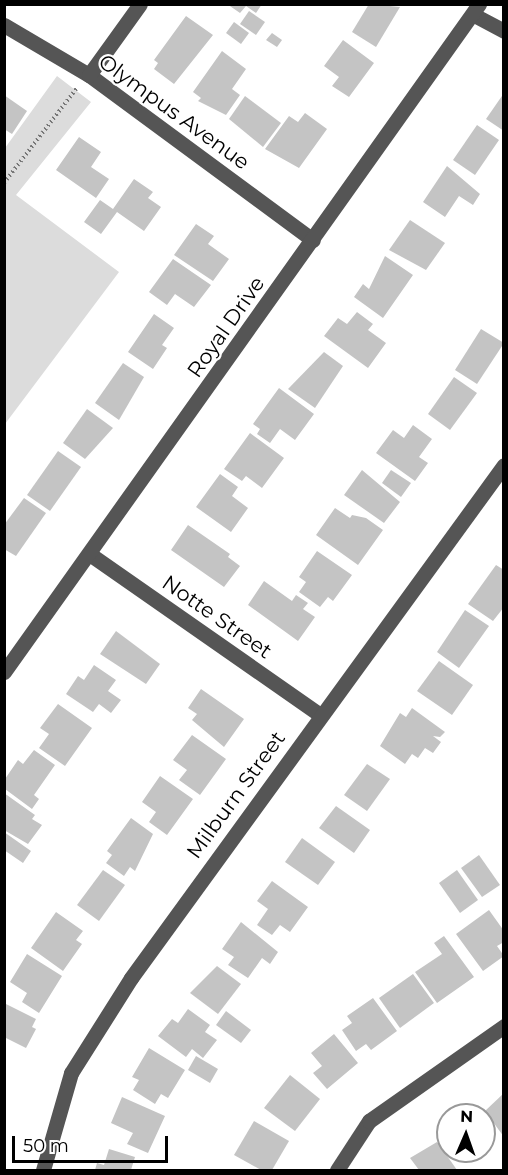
<!DOCTYPE html>
<html>
<head>
<meta charset="utf-8">
<style>
	body { margin:0 }
	#map { position:relative; width:508px; height:1175px; overflow:hidden; background:#fff; font-family:Montserrat,sans-serif }
	div>[style] { position:absolute }
	.green>* { inset:0; background:#dcdcdc }
	.building>* { inset:0; background:#c4c4c4 }
	.path>* { height:4px; margin-top:-2px; transform-origin:0; background:repeating-linear-gradient(90deg,#777 0 1.5px,transparent 0 4.5px) }
	.minor>* { height:15px; margin:-7.5px; padding:0 7.5px; transform-origin:7.5px; border-radius:7.5px; background:#555 }
	span { translate:-50% -50%; white-space:nowrap; text-align:center; line-height:1.15; -webkit-text-stroke:4.5px #fff; paint-order:stroke }
	.street-label { font-size:21px; color:#000 }
	.frame { position:absolute; inset:0; border:6px solid #000; pointer-events:none }
	.north { position:absolute; left:436px; top:1103px; width:60px; height:60px; box-sizing:border-box; background:#fff; border:2px solid #999; border-radius:50%; rotate:2deg; font-size:16px; font-weight:700; line-height:24px; text-align:center; color:#000 }
	.north::after { content:''; display:block; margin:auto; width:21px; height:27px; background:#000; clip-path:polygon(50% 0,100% 100%,50% 72%,0 100%) }
	.scale { position:absolute; left:12px; top:1136px; width:156px; height:27px; box-sizing:border-box; border:3px solid #000; border-top:0; padding-left:8px; font-size:18px; line-height:21px; white-space:nowrap; color:#000; -webkit-text-stroke:4px #fff; paint-order:stroke }
</style>
</head>
<body>
<div id="map">
	<div class="green">
		<div style="clip-path:polygon(57px 76px,91px 102px,16px 195px,119px 272px,5px 424px,5px 148px)"></div>
	</div>
	<div class="building">
		<div style="clip-path:polygon(227px 4px,262px 4px,256px 13px,246px 6px,240px 13px)"></div>
		<div style="clip-path:polygon(369px 4px,400px 7px,376px 47px,352px 32px)"></div>
		<div style="clip-path:polygon(249px 11px,265px 22px,256px 35px,240px 24px)"></div>
		<div style="clip-path:polygon(186px 16px,213px 35px,174px 84px,154px 69px,158px 63px,154px 60px)"></div>
		<div style="clip-path:polygon(234px 22px,249px 33px,241px 44px,226px 33px)"></div>
		<div style="clip-path:polygon(272px 33px,282px 40px,277px 47px,266px 40px)"></div>
		<div style="clip-path:polygon(343px 40px,374px 63px,349px 97px,332px 86px,339px 77px,324px 66px)"></div>
		<div style="clip-path:polygon(222px 51px,246px 69px,232px 89px,240px 95px,226px 115px,198px 101px,201px 98px,193px 92px)"></div>
		<div style="clip-path:polygon(504px 93px,504px 131px,486px 119px)"></div>
		<div style="clip-path:polygon(4px 95px,27px 111px,12px 134px,4px 129px)"></div>
		<div style="clip-path:polygon(245px 96px,281px 123px,263px 147px,229px 119px)"></div>
		<div style="clip-path:polygon(305px 113px,327px 129px,299px 168px,265px 149px,289px 116px,298px 122px)"></div>
		<div style="clip-path:polygon(477px 125px,499px 140px,475px 175px,453px 160px)"></div>
		<div style="clip-path:polygon(79px 137px,101px 152px,91px 167px,109px 179px,96px 198px,56px 170px)"></div>
		<div style="clip-path:polygon(447px 166px,480px 194px,473px 205px,459px 196px,445px 217px,423px 202px)"></div>
		<div style="clip-path:polygon(134px 179px,153px 192px,148px 198px,161px 207px,144px 231px,117px 212px,101px 234px,84px 222px,100px 200px,113px 209px)"></div>
		<div style="clip-path:polygon(410px 220px,445px 243px,426px 270px,389px 250px)"></div>
		<div style="clip-path:polygon(196px 224px,214px 236px,208px 244px,229px 259px,213px 281px,174px 255px)"></div>
		<div style="clip-path:polygon(385px 256px,413px 275px,383px 318px,354px 297px,363px 284px,369px 289px)"></div>
		<div style="clip-path:polygon(173px 259px,211px 285px,194px 307px,175px 294px,167px 305px,149px 292px)"></div>
		<div style="clip-path:polygon(357px 312px,373px 324px,368px 330px,386px 343px,368px 368px,324px 336px,338px 318px,347px 324px)"></div>
		<div style="clip-path:polygon(154px 314px,174px 328px,162px 345px,167px 348px,153px 369px,128px 352px)"></div>
		<div style="clip-path:polygon(481px 329px,504px 343px,477px 384px,455px 370px)"></div>
		<div style="clip-path:polygon(324px 352px,343px 366px,315px 408px,288px 389px)"></div>
		<div style="clip-path:polygon(123px 363px,144px 377px,119px 420px,95px 403px)"></div>
		<div style="clip-path:polygon(454px 377px,477px 393px,450px 430px,428px 414px)"></div>
		<div style="clip-path:polygon(279px 388px,314px 414px,295px 440px,280px 429px,270px 443px,257px 434px,260px 429px,253px 424px)"></div>
		<div style="clip-path:polygon(87px 409px,113px 428px,85px 459px,63px 443px)"></div>
		<div style="clip-path:polygon(413px 425px,432px 439px,419px 457px,428px 463px,415px 481px,376px 453px,393px 430px,404px 438px)"></div>
		<div style="clip-path:polygon(250px 433px,284px 458px,262px 488px,246px 476px,242px 481px,224px 469px)"></div>
		<div style="clip-path:polygon(58px 451px,81px 467px,50px 511px,27px 495px)"></div>
		<div style="clip-path:polygon(362px 470px,400px 502px,384px 523px,344px 495px)"></div>
		<div style="clip-path:polygon(391px 470px,411px 483px,401px 497px,382px 483px)"></div>
		<div style="clip-path:polygon(220px 474px,238px 487px,232px 496px,248px 508px,231px 532px,196px 507px)"></div>
		<div style="clip-path:polygon(24px 498px,46px 513px,16px 556px,4px 549px,4px 525px)"></div>
		<div style="clip-path:polygon(335px 508px,350px 518px,352px 515px,366px 518px,383px 530px,358px 565px,316px 535px)"></div>
		<div style="clip-path:polygon(188px 525px,230px 554px,228px 557px,240px 566px,224px 587px,171px 550px)"></div>
		<div style="clip-path:polygon(317px 551px,352px 575px,333px 601px,328px 597px,320px 607px,299px 592px,306px 582px,299px 577px)"></div>
		<div style="clip-path:polygon(496px 565px,504px 570px,504px 607px,493px 621px,468px 604px)"></div>
		<div style="clip-path:polygon(264px 581px,292px 601px,296px 595px,308px 603px,303px 609px,315px 617px,298px 641px,248px 605px)"></div>
		<div style="clip-path:polygon(465px 610px,489px 626px,459px 668px,437px 652px)"></div>
		<div style="clip-path:polygon(116px 631px,160px 664px,146px 684px,100px 654px)"></div>
		<div style="clip-path:polygon(439px 661px,473px 685px,452px 715px,417px 691px)"></div>
		<div style="clip-path:polygon(94px 665px,116px 680px,108px 691px,121px 700px,111px 713px,99px 704px,93px 712px,66px 694px,78px 676px,84px 680px)"></div>
		<div style="clip-path:polygon(201px 689px,244px 719px,224px 747px,192px 720px,197px 714px,188px 708px)"></div>
		<div style="clip-path:polygon(58px 704px,92px 728px,65px 766px,39px 748px,49px 734px,40px 728px)"></div>
		<div style="clip-path:polygon(412px 708px,445px 732px,440px 737px,433px 736px,441px 742px,433px 753px,425px 748px,418px 758px,412px 754px,405px 764px,380px 746px,400px 713px,406px 717px)"></div>
		<div style="clip-path:polygon(192px 735px,226px 759px,200px 795px,179px 780px,187px 770px,173px 760px)"></div>
		<div style="clip-path:polygon(34px 750px,55px 765px,34px 795px,39px 799px,32px 809px,5px 789px,5px 779px,18px 760px,23px 764px)"></div>
		<div style="clip-path:polygon(367px 764px,390px 779px,367px 811px,344px 795px)"></div>
		<div style="clip-path:polygon(160px 776px,193px 799px,167px 835px,149px 822px,156px 812px,142px 802px)"></div>
		<div style="clip-path:polygon(4px 793px,35px 815px,32px 819px,42px 825px,28px 844px,4px 830px)"></div>
		<div style="clip-path:polygon(336px 806px,370px 830px,354px 853px,319px 828px)"></div>
		<div style="clip-path:polygon(131px 818px,153px 834px,135px 871px,130px 867px,124px 876px,106px 863px,112px 855px,107px 851px)"></div>
		<div style="clip-path:polygon(4px 832px,31px 851px,23px 863px,4px 850px)"></div>
		<div style="clip-path:polygon(302px 838px,335px 862px,318px 885px,285px 862px)"></div>
		<div style="clip-path:polygon(479px 855px,500px 885px,482px 897px,461px 868px)"></div>
		<div style="clip-path:polygon(103px 870px,125px 885px,99px 921px,77px 905px)"></div>
		<div style="clip-path:polygon(457px 870px,478px 900px,460px 913px,439px 883px)"></div>
		<div style="clip-path:polygon(272px 881px,308px 907px,290px 932px,280px 925px,272px 935px,257px 925px,268px 909px,257px 901px)"></div>
		<div style="clip-path:polygon(489px 910px,504px 931px,504px 942px,497px 946px,504px 956px,483px 971px,456px 934px)"></div>
		<div style="clip-path:polygon(56px 912px,83px 931px,76px 940px,82px 944px,63px 971px,31px 948px)"></div>
		<div style="clip-path:polygon(241px 922px,278px 952px,270px 964px,262px 958px,248px 978px,228px 965px,234px 957px,222px 949px)"></div>
		<div style="clip-path:polygon(444px 936px,474px 977px,437px 1003px,415px 972px,442px 954px,434px 943px)"></div>
		<div style="clip-path:polygon(27px 954px,62px 976px,39px 1013px,22px 1002px,27px 993px,10px 982px)"></div>
		<div style="clip-path:polygon(217px 966px,241px 984px,218px 1014px,190px 993px)"></div>
		<div style="clip-path:polygon(413px 974px,434px 1003px,400px 1028px,379px 998px)"></div>
		<div style="clip-path:polygon(373px 998px,397px 1031px,371px 1050px,366px 1044px,356px 1051px,342px 1030px,352px 1023px,347px 1016px)"></div>
		<div style="clip-path:polygon(4px 1003px,36px 1019px,32px 1027px,36px 1029px,26px 1048px,4px 1037px)"></div>
		<div style="clip-path:polygon(188px 1009px,210px 1025px,205px 1032px,217px 1040px,203px 1058px,192px 1049px,186px 1057px,158px 1036px,172px 1019px,178px 1023px)"></div>
		<div style="clip-path:polygon(226px 1011px,251px 1030px,241px 1043px,216px 1025px)"></div>
		<div style="clip-path:polygon(334px 1034px,358px 1063px,327px 1089px,313px 1073px,322px 1066px,311px 1053px)"></div>
		<div style="clip-path:polygon(149px 1048px,185px 1070px,168px 1098px,161px 1094px,155px 1104px,133px 1090px,139px 1080px,132px 1077px)"></div>
		<div style="clip-path:polygon(196px 1056px,218px 1069px,210px 1083px,188px 1070px)"></div>
		<div style="clip-path:polygon(290px 1075px,320px 1099px,295px 1131px,264px 1108px)"></div>
		<div style="clip-path:polygon(504px 1093px,504px 1137px,485px 1111px)"></div>
		<div style="clip-path:polygon(122px 1097px,165px 1116px,148px 1153px,127px 1144px,133px 1133px,111px 1123px)"></div>
		<div style="clip-path:polygon(484px 1117px,495px 1133px,484px 1140px)"></div>
		<div style="clip-path:polygon(254px 1121px,289px 1141px,272px 1170px,261px 1170px,234px 1155px)"></div>
		<div style="clip-path:polygon(437px 1142px,445px 1153px,457px 1170px,419px 1170px,410px 1158px)"></div>
		<div style="clip-path:polygon(109px 1149px,135px 1157px,131px 1170px,95px 1170px,97px 1163px,104px 1165px)"></div>
	</div>
	<div class="path">
		<div style="left:4px;top:183px;width:120px;rotate:-52.5deg"></div>
	</div>
	<div class="minor">
		<div style="left:474px;top:15px;width:34px;rotate:28deg"></div>
		<div style="left:4px;top:25px;width:99px;rotate:30.5deg"></div>
		<div style="left:89px;top:75px;width:278px;rotate:36.4deg"></div>
		<div style="left:89px;top:75px;width:87px;rotate:-54.3deg"></div>
		<div style="left:91px;top:555px;width:278px;rotate:34.9deg"></div>
		<div style="left:4px;top:672px;width:820px;rotate:-54.58deg"></div>
		<div style="left:43px;top:1170px;width:101px;rotate:-73.9deg"></div>
		<div style="left:71px;top:1073px;width:112px;rotate:-57.7deg"></div>
		<div style="left:131px;top:978px;width:634px;rotate:-53.98deg"></div>
		<div style="left:337px;top:1170px;width:59px;rotate:-56.9deg"></div>
		<div style="left:369px;top:1121px;width:165px;rotate:-35.1deg"></div>
	</div>
	<div class="street-label">
		<span style="left:174px;top:112px;rotate:36deg">Olympus Avenue</span>
		<span style="left:226px;top:327px;rotate:-55deg">Royal Drive</span>
		<span style="left:217px;top:617px;rotate:35deg">Notte Street</span>
		<span style="left:236px;top:795px;rotate:-54deg">Milburn Street</span>
	</div>
	<div class="frame"></div>
	<div class="north">N</div>
	<div class="scale">50 m</div>
</div>
</body>
</html>
